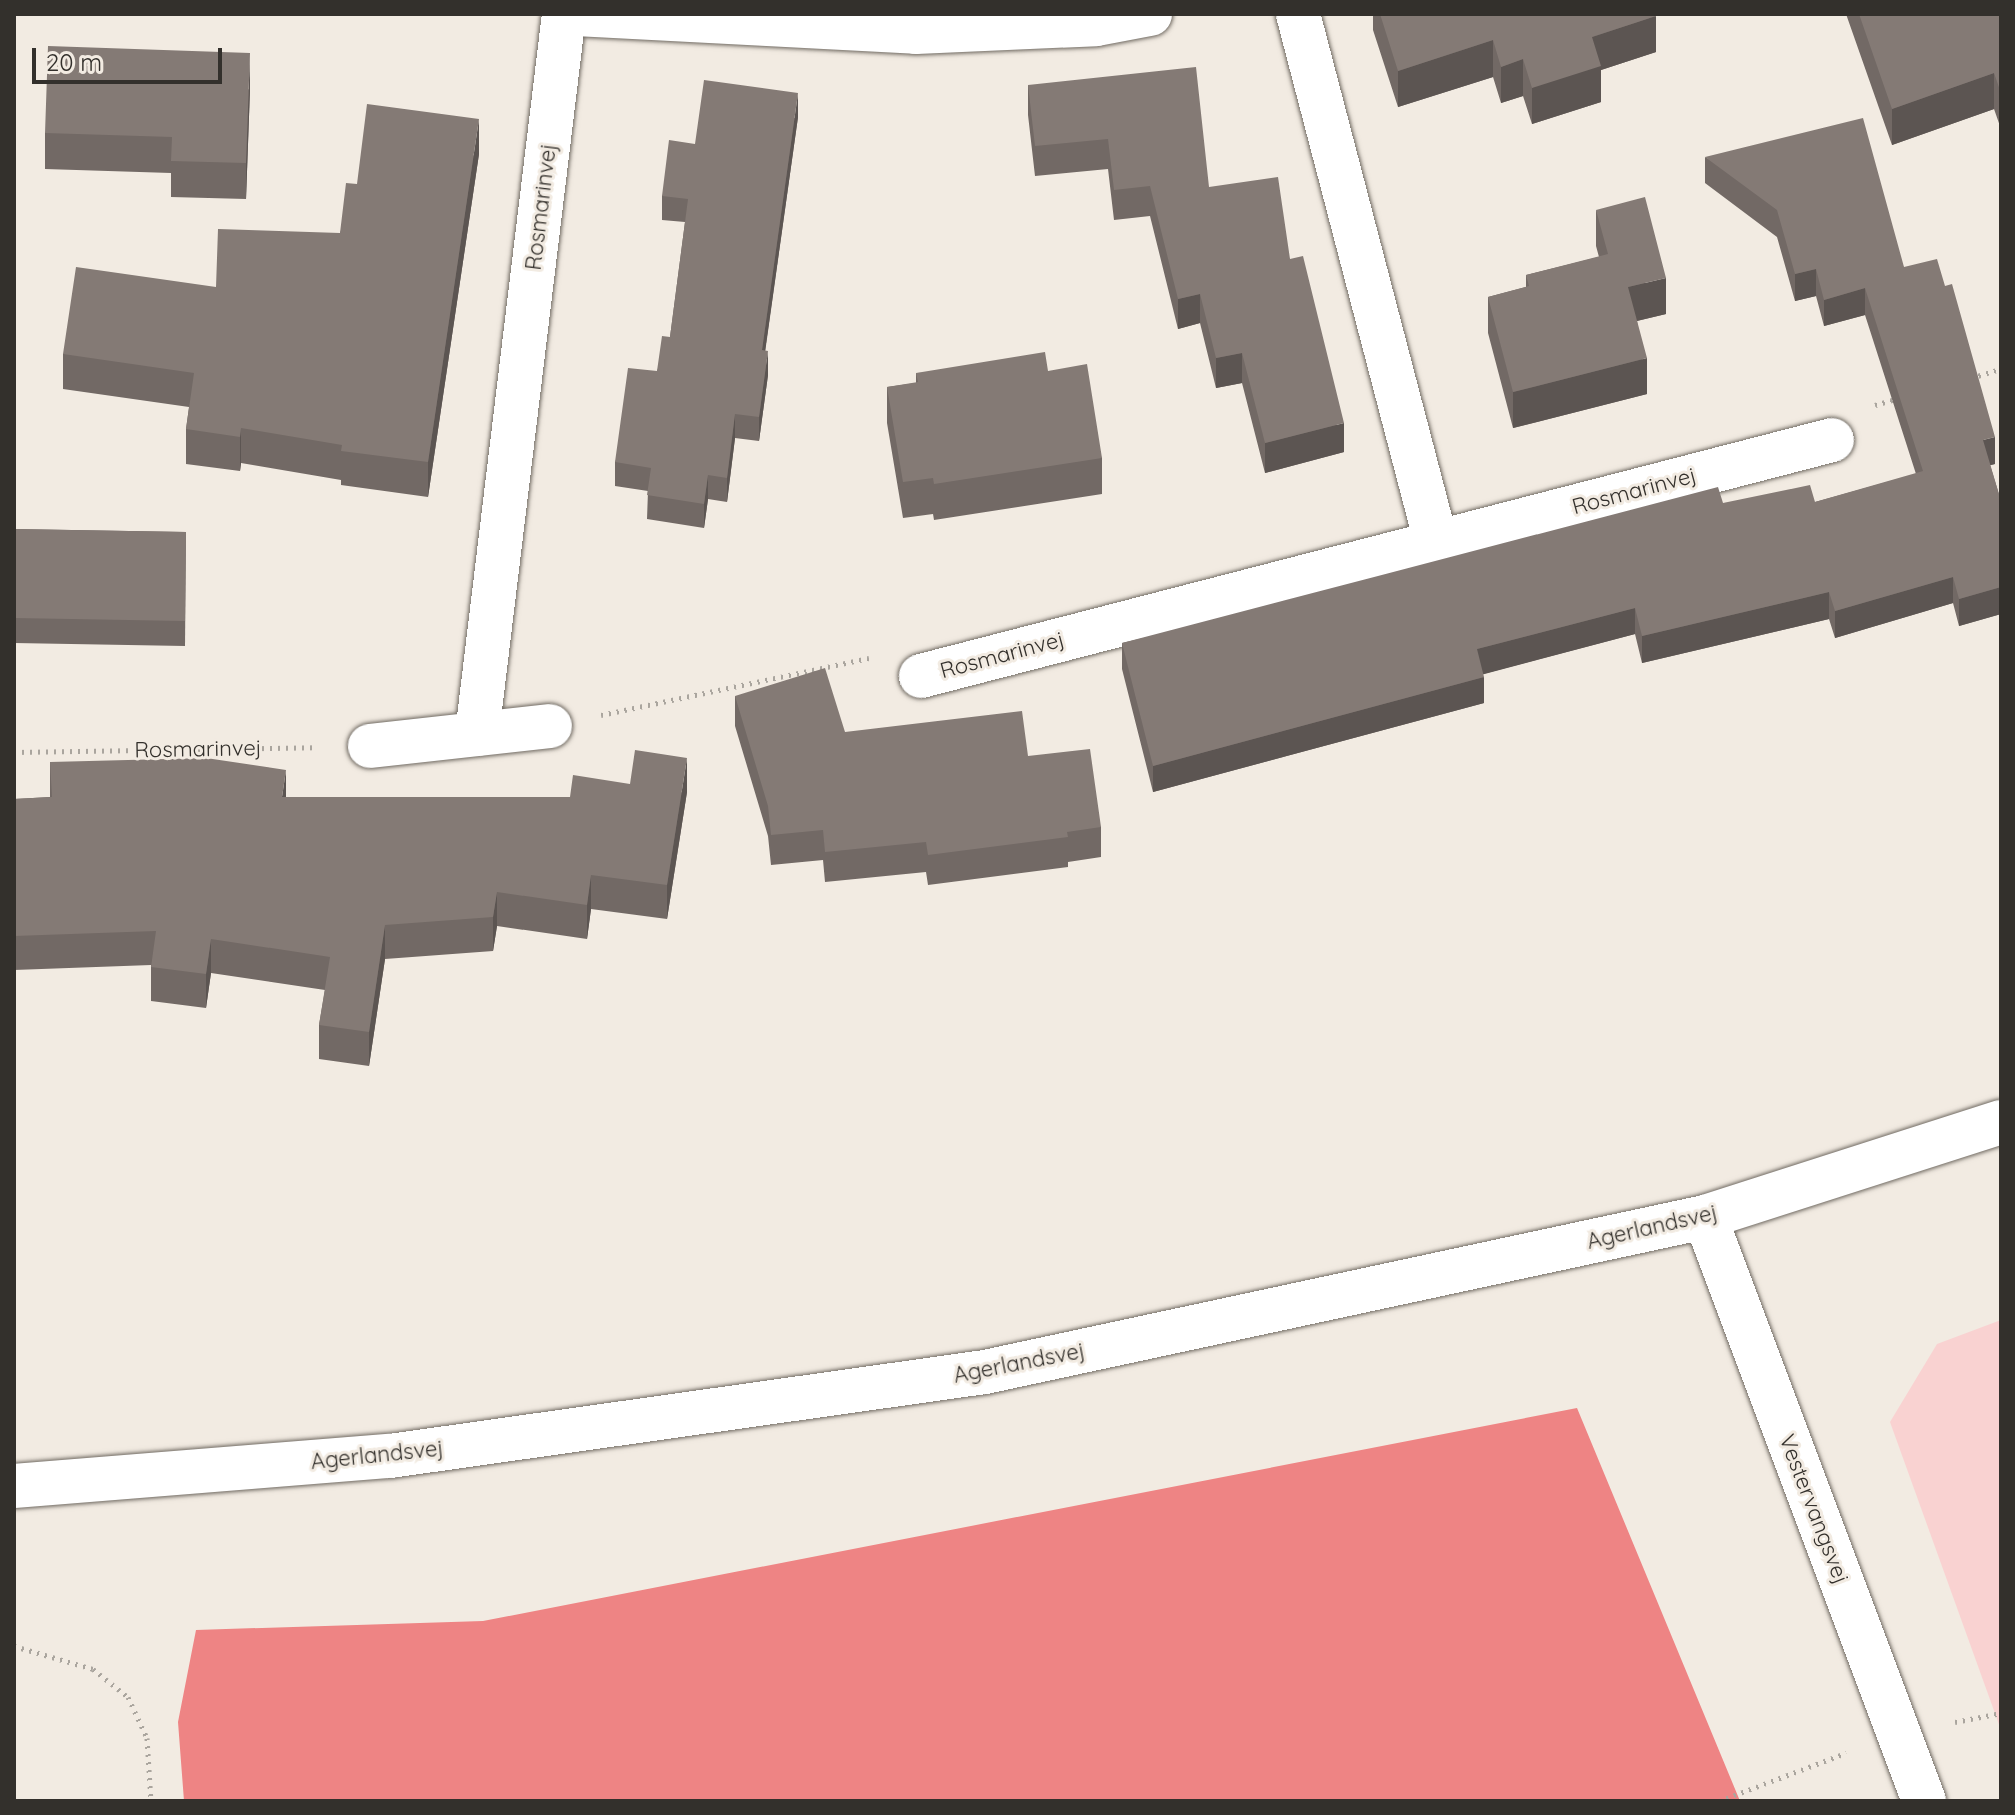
<!DOCTYPE html>
<html>
<head>
<meta charset="utf-8">
<style>
	body { margin:0 }
	#map { position:relative; width:2015px; height:1815px; overflow:hidden; background:#f2ebe2; font-family:Quicksand,sans-serif }
	div>[style] { position:absolute }
	.green>* { inset:0; background:#f9d2d1 }
	.forest>* { inset:0; background:#ee8484 }
	.path>* { height:5px; margin-top:-2.5px; transform-origin:0; background:repeating-linear-gradient(90deg,#aaa59e 0 2px,transparent 0 8px) }
	.roads { filter:drop-shadow(0 0 2px #716b63) drop-shadow(0 0 2px #716b63) }
	.minor>* { height:44px; margin:-22px; padding:0 22px; transform-origin:22px; border-radius:22px; background:#fff }
	.tertiary>* { height:44px; margin:-22px; padding:0 22px; transform-origin:22px; border-radius:22px; background:#fff }
	.wall>* { inset:0; background:#726965 }
	.shaded-wall>* { inset:0; background:#5c5552 }
	.building>* { inset:0; background:#847a75 }
	span { translate:-50% -50%; white-space:nowrap; text-align:center; line-height:1.15; -webkit-text-stroke:6px #f2ebe2; paint-order:stroke }
	.street-label { font-size:22px; color:#33302c }
	.frame { position:absolute; inset:0; border:16px solid #33302c; pointer-events:none }
	.scale { position:absolute; left:32px; top:48px; width:190px; height:36px; box-sizing:border-box; border:4px solid #33302c; border-top:0; padding-left:10px; font-size:24px; line-height:28px; white-space:nowrap; color:#33302c; -webkit-text-stroke:6px #f2ebe2; paint-order:stroke }
</style>
</head>
<body>
<div id="map">
	<div class="green">
		<div style="clip-path:polygon(2001px 1320px,2001px 1730px,1890px 1422px,1937px 1344px)"></div>
	</div>
	<div class="forest">
		<div style="clip-path:polygon(1577px 1408px,1740px 1801px,184px 1801px,178px 1722px,196px 1630px,483px 1621px)"></div>
	</div>
	<div class="path">
		<div style="left:1971px;top:378px;width:31px;rotate:-17deg"></div>
		<div style="left:1875px;top:405px;width:22px;rotate:-16deg"></div>
		<div style="left:601px;top:715px;width:274px;rotate:-12deg"></div>
		<div style="left:14px;top:752px;width:303px;rotate:-0.9deg"></div>
		<div style="left:14px;top:1646px;width:82px;rotate:16.2deg"></div>
		<div style="left:93px;top:1669px;width:45px;rotate:38.7deg"></div>
		<div style="left:128px;top:1697px;width:45px;rotate:65.1deg"></div>
		<div style="left:147px;top:1738px;width:63px;rotate:86.4deg"></div>
		<div style="left:1955px;top:1722px;width:47px;rotate:-11.1deg"></div>
		<div style="left:1719px;top:1801px;width:136px;rotate:-20.7deg"></div>
	</div>
	<div class="roads">
		<div class="minor">
			<div style="left:576px;top:14px;width:340px;rotate:3deg"></div>
			<div style="left:916px;top:32px;width:180px;rotate:-2.5deg"></div>
			<div style="left:1096px;top:24px;width:55px;rotate:-10.5deg"></div>
			<div style="left:1298px;top:14px;width:546px;rotate:75.35deg"></div>
			<div style="left:921px;top:676px;width:941px;rotate:-14.52deg"></div>
			<div style="left:477px;top:734px;width:725px;rotate:-83.11deg"></div>
			<div style="left:370px;top:746px;width:181px;rotate:-6.3deg"></div>
		</div>
		<div class="tertiary">
			<div style="left:1705px;top:1217px;width:624px;rotate:69.44deg"></div>
			<div style="left:14px;top:1486px;width:377px;rotate:-4.6deg"></div>
			<div style="left:390px;top:1456px;width:601px;rotate:-8.04deg"></div>
			<div style="left:985px;top:1372px;width:736px;rotate:-12.15deg"></div>
			<div style="left:1705px;top:1217px;width:311px;rotate:-17.8deg"></div>
		</div>
	</div>
	<div class="wall">
		<div style="clip-path:polygon(1373px 14px,1655px 14px,1656px 52px,1601px 70px,1601px 102px,1532px 124px,1523px 96px,1501px 103px,1493px 77px,1398px 107px,1373px 30px)"></div>
		<div style="clip-path:polygon(1846px 14px,2001px 14px,2001px 129px,1994px 109px,1892px 145px)"></div>
		<div style="clip-path:polygon(1028px 85px,1209px 187px,1290px 259px,1344px 452px,1265px 473px,1242px 383px,1216px 388px,1200px 323px,1178px 329px,1150px 216px,1114px 220px,1108px 169px,1035px 176px,1028px 115px)"></div>
		<div style="clip-path:polygon(250px 89px,246px 199px,171px 197px,171px 173px,45px 169px,45px 133px)"></div>
		<div style="clip-path:polygon(798px 117px,765px 351px,768px 375px,759px 441px,735px 438px,727px 502px,708px 499px,704px 528px,647px 519px,648px 491px,615px 486px,615px 462px,657px 371px,670px 337px,685px 222px,662px 220px,662px 196px,695px 144px)"></div>
		<div style="clip-path:polygon(479px 154px,428px 497px,341px 485px,341px 480px,241px 463px,240px 471px,186px 464px,186px 429px,189px 407px,63px 389px,63px 354px,340px 233px,357px 184px)"></div>
		<div style="clip-path:polygon(1705px 157px,1904px 267px,1995px 464px,1990px 465px,2001px 501px,2001px 614px,1959px 626px,1953px 603px,1835px 638px,1829px 619px,1642px 663px,1635px 634px,1483px 674px,1484px 703px,1153px 792px,1122px 669px,1122px 643px,1723px 503px,1815px 502px,1916px 474px,1865px 315px,1824px 326px,1816px 296px,1795px 301px,1777px 237px,1705px 183px)"></div>
		<div style="clip-path:polygon(1596px 210px,1666px 314px,1637px 321px,1647px 394px,1513px 428px,1488px 333px,1488px 297px,1526px 287px,1526px 275px,1599px 257px,1596px 246px)"></div>
		<div style="clip-path:polygon(1048px 371px,1102px 458px,1102px 494px,934px 520px,933px 514px,903px 518px,887px 423px,887px 387px,916px 383px,916px 373px)"></div>
		<div style="clip-path:polygon(14px 529px,186px 532px,185px 646px,14px 643px)"></div>
		<div style="clip-path:polygon(735px 696px,845px 732px,1028px 756px,1101px 827px,1101px 857px,1068px 862px,1068px 867px,928px 885px,926px 872px,825px 882px,823px 860px,771px 865px,768px 836px,735px 726px)"></div>
		<div style="clip-path:polygon(50px 762px,286px 797px,570px 797px,687px 792px,667px 919px,591px 909px,587px 939px,497px 926px,493px 951px,385px 959px,369px 1066px,319px 1059px,319px 1025px,325px 990px,211px 973px,206px 1008px,151px 1001px,151px 965px,14px 970px,14px 799px,50px 797px)"></div>
	</div>
	<div class="shaded-wall">
		<div style="clip-path:polygon(1656px 16px,1656px 52px,1601px 70px,1601px 102px,1532px 124px,1532px 88px,1592px 37px)"></div>
		<div style="clip-path:polygon(1493px 40px,1493px 77px,1398px 107px,1398px 71px)"></div>
		<div style="clip-path:polygon(250px 53px,250px 89px,246px 199px,246px 163px)"></div>
		<div style="clip-path:polygon(1523px 59px,1523px 96px,1501px 103px,1501px 67px)"></div>
		<div style="clip-path:polygon(1994px 73px,1994px 109px,1892px 145px,1892px 109px)"></div>
		<div style="clip-path:polygon(798px 93px,798px 117px,762px 374px,762px 350px)"></div>
		<div style="clip-path:polygon(479px 119px,479px 154px,428px 497px,428px 462px)"></div>
		<div style="clip-path:polygon(1816px 269px,1816px 296px,1795px 301px,1795px 274px)"></div>
		<div style="clip-path:polygon(1666px 278px,1666px 314px,1628px 323px,1628px 287px)"></div>
		<div style="clip-path:polygon(1865px 288px,1865px 315px,1824px 326px,1824px 300px)"></div>
		<div style="clip-path:polygon(1200px 294px,1200px 323px,1178px 329px,1178px 299px)"></div>
		<div style="clip-path:polygon(768px 351px,768px 375px,759px 441px,759px 417px)"></div>
		<div style="clip-path:polygon(1242px 353px,1242px 383px,1216px 388px,1216px 358px)"></div>
		<div style="clip-path:polygon(1647px 358px,1647px 394px,1513px 428px,1513px 392px)"></div>
		<div style="clip-path:polygon(735px 414px,735px 438px,727px 502px,727px 478px)"></div>
		<div style="clip-path:polygon(1344px 423px,1344px 452px,1265px 473px,1265px 443px)"></div>
		<div style="clip-path:polygon(241px 428px,241px 463px,240px 471px,240px 437px)"></div>
		<div style="clip-path:polygon(1995px 437px,1995px 464px,1983px 467px,1983px 440px)"></div>
		<div style="clip-path:polygon(708px 475px,708px 499px,704px 528px,704px 504px)"></div>
		<div style="clip-path:polygon(1953px 577px,1953px 603px,1835px 638px,1835px 611px)"></div>
		<div style="clip-path:polygon(2001px 587px,2001px 614px,1959px 626px,1959px 599px)"></div>
		<div style="clip-path:polygon(1829px 592px,1829px 619px,1642px 663px,1642px 636px)"></div>
		<div style="clip-path:polygon(1635px 608px,1635px 634px,1477px 676px,1477px 649px)"></div>
		<div style="clip-path:polygon(1484px 677px,1484px 703px,1153px 792px,1153px 766px)"></div>
		<div style="clip-path:polygon(687px 758px,687px 792px,667px 919px,667px 885px)"></div>
		<div style="clip-path:polygon(286px 770px,286px 804px,282px 797px)"></div>
		<div style="clip-path:polygon(591px 875px,591px 909px,587px 939px,587px 905px)"></div>
		<div style="clip-path:polygon(497px 892px,497px 926px,493px 951px,493px 917px)"></div>
		<div style="clip-path:polygon(385px 925px,385px 959px,369px 1066px,369px 1032px)"></div>
		<div style="clip-path:polygon(211px 939px,211px 973px,206px 1008px,206px 974px)"></div>
	</div>
	<div class="building">
		<div style="clip-path:polygon(1380px 14px,1655px 14px,1656px 16px,1592px 37px,1601px 66px,1532px 88px,1523px 59px,1501px 67px,1493px 40px,1398px 71px)"></div>
		<div style="clip-path:polygon(1859px 14px,2001px 14px,2001px 93px,1994px 73px,1892px 109px)"></div>
		<div style="clip-path:polygon(48px 46px,250px 53px,246px 163px,171px 161px,172px 137px,45px 133px)"></div>
		<div style="clip-path:polygon(1196px 67px,1209px 187px,1278px 177px,1290px 259px,1303px 256px,1344px 423px,1265px 443px,1242px 353px,1216px 358px,1200px 294px,1178px 299px,1150px 186px,1114px 190px,1108px 139px,1035px 146px,1028px 85px)"></div>
		<div style="clip-path:polygon(704px 80px,798px 93px,762px 350px,768px 351px,759px 417px,735px 414px,727px 478px,708px 475px,704px 504px,647px 495px,651px 468px,615px 462px,628px 368px,657px 371px,662px 336px,670px 337px,688px 199px,662px 196px,669px 140px,695px 144px)"></div>
		<div style="clip-path:polygon(367px 104px,479px 119px,428px 462px,341px 451px,342px 445px,241px 428px,240px 437px,186px 429px,194px 373px,63px 354px,76px 267px,216px 287px,218px 229px,340px 233px,346px 183px,357px 184px)"></div>
		<div style="clip-path:polygon(1863px 118px,1904px 267px,1937px 259px,1945px 286px,1952px 284px,1995px 437px,1983px 440px,2001px 501px,2001px 587px,1959px 599px,1953px 577px,1835px 611px,1829px 592px,1642px 636px,1635px 608px,1477px 649px,1484px 677px,1153px 766px,1122px 643px,1718px 487px,1723px 503px,1810px 485px,1815px 502px,1923px 471px,1865px 288px,1824px 300px,1816px 269px,1795px 274px,1777px 210px,1705px 157px)"></div>
		<div style="clip-path:polygon(1645px 197px,1666px 278px,1628px 287px,1647px 358px,1513px 392px,1488px 297px,1529px 286px,1526px 275px,1608px 254px,1596px 210px)"></div>
		<div style="clip-path:polygon(1045px 352px,1048px 371px,1087px 364px,1102px 458px,934px 484px,933px 478px,903px 482px,887px 387px,918px 382px,916px 373px)"></div>
		<div style="clip-path:polygon(14px 529px,186px 532px,185px 621px,14px 618px)"></div>
		<div style="clip-path:polygon(825px 668px,845px 732px,1022px 711px,1028px 756px,1090px 749px,1101px 827px,1067px 832px,1068px 837px,928px 855px,926px 842px,825px 852px,823px 830px,771px 835px,768px 806px,735px 696px)"></div>
		<div style="clip-path:polygon(635px 750px,687px 758px,667px 885px,591px 875px,587px 905px,497px 892px,493px 917px,385px 925px,369px 1032px,319px 1025px,330px 957px,211px 939px,206px 974px,151px 967px,156px 931px,14px 936px,14px 799px,52px 797px,50px 762px,206px 758px,286px 770px,282px 797px,570px 797px,573px 775px,630px 784px)"></div>
	</div>
	<div class="street-label">
		<span style="left:541px;top:207px;rotate:-83deg">Rosmarinvej</span>
		<span style="left:1634px;top:491px;rotate:-15deg">Rosmarinvej</span>
		<span style="left:1002px;top:655px;rotate:-15deg">Rosmarinvej</span>
		<span style="left:198px;top:749px;rotate:-1deg">Rosmarinvej</span>
		<span style="left:1652px;top:1227px;rotate:-13deg">Agerlandsvej</span>
		<span style="left:1019px;top:1363px;rotate:-11deg">Agerlandsvej</span>
		<span style="left:377px;top:1455px;rotate:-6deg">Agerlandsvej</span>
		<span style="left:1814px;top:1509px;rotate:69deg">Vestervangsvej</span>
	</div>
	<div class="frame"></div>
	<div class="scale">20 m</div>
</div>
</body>
</html>
